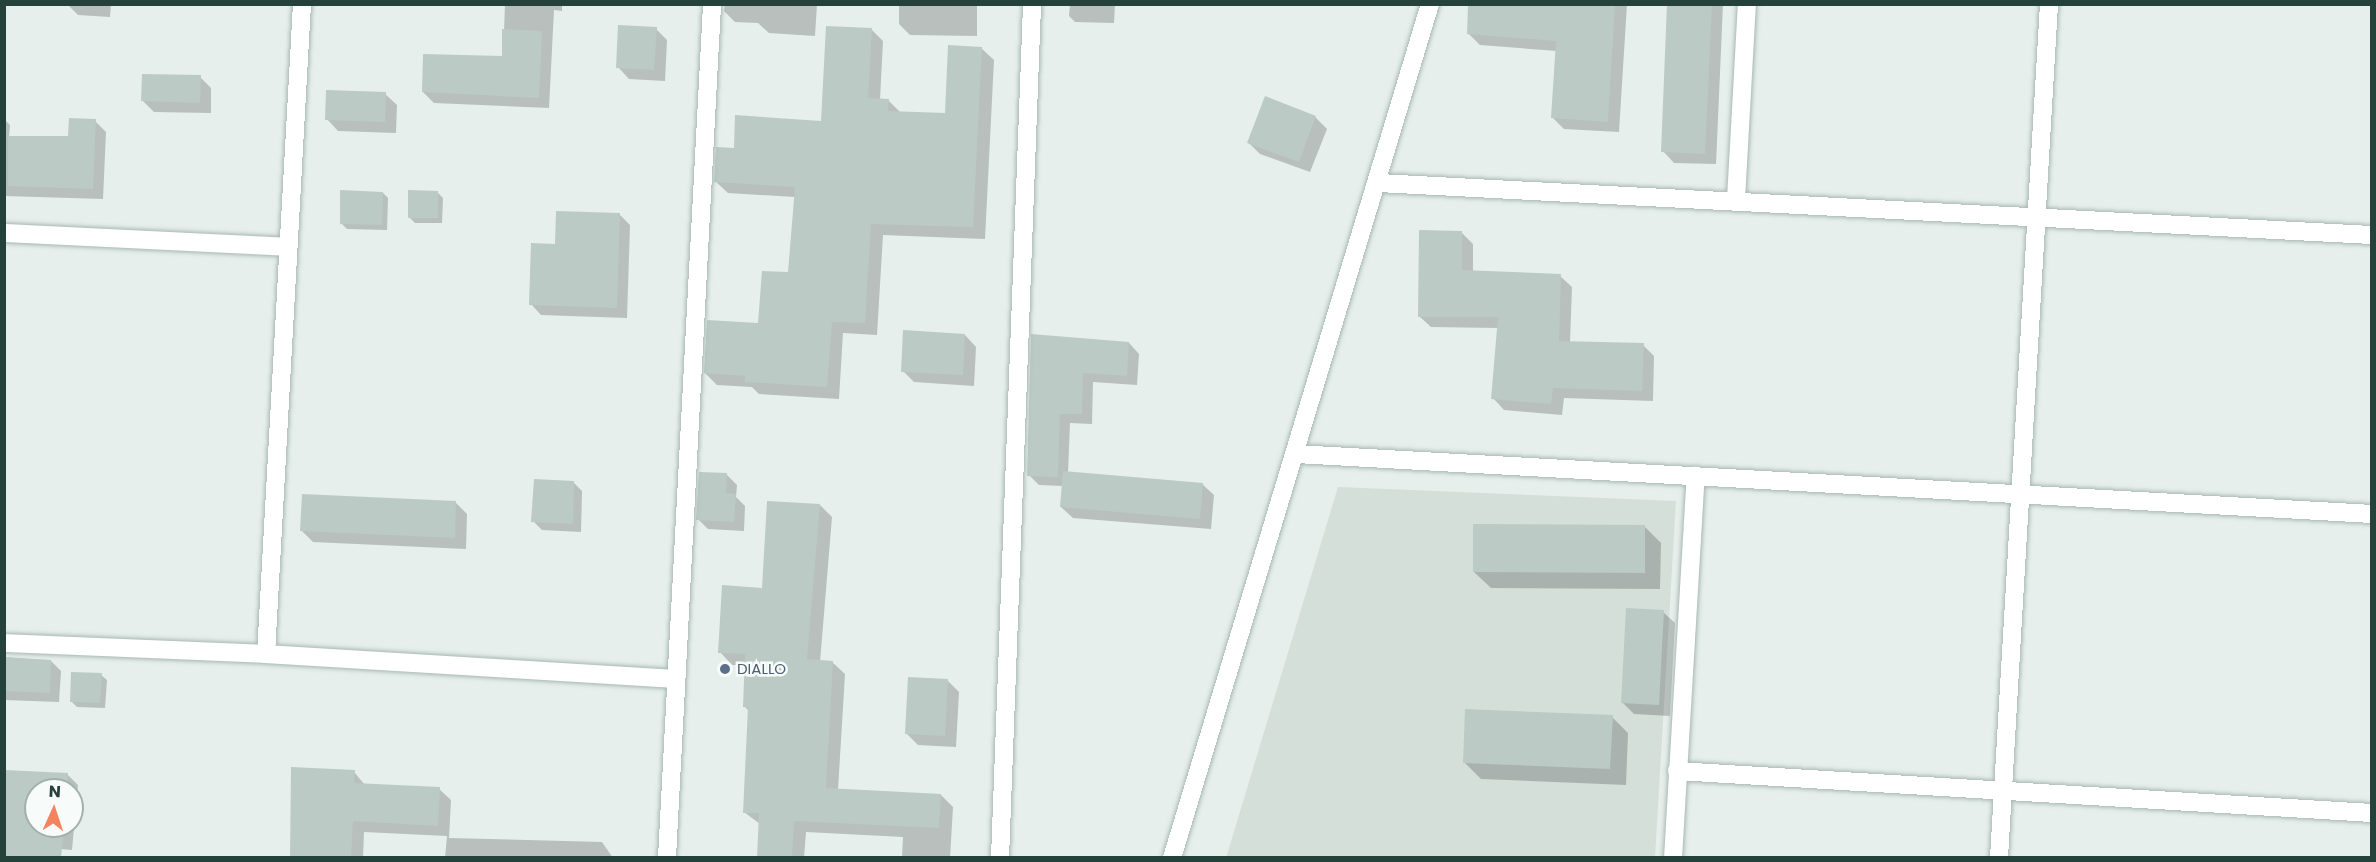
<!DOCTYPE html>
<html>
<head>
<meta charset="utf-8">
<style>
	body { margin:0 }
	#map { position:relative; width:2376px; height:862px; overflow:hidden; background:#e6efeb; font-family:Poppins,sans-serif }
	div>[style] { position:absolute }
	.built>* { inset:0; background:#d4dfda }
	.shadow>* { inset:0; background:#0003 }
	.building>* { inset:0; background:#bbcac4 }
	.roads { filter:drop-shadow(0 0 2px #a8b8b2) drop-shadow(0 0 2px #a8b8b2) }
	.minor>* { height:18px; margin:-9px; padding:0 9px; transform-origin:9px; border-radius:9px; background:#fff }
	.tertiary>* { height:18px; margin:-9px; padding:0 9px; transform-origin:9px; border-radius:9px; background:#fff }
	.dots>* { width:16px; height:16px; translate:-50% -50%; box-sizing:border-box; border:3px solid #f7fbf9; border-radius:50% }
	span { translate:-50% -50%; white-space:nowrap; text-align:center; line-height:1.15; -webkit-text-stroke:5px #f7fbf9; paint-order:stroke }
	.service-label { font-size:15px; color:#4e5e75 }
	.left { translate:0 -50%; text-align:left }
	.frame { position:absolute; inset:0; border:6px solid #24423a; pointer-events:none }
	.north { position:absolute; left:24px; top:778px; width:60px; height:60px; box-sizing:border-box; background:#f7fbf9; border:2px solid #a3b1ad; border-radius:50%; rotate:3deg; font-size:16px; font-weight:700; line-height:24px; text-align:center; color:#24423a }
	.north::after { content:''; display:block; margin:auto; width:21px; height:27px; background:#f4845f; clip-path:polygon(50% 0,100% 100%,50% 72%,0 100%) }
</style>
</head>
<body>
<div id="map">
	<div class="built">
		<div style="clip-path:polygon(1338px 487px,1676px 501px,1655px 857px,1226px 858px)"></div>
	</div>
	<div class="shadow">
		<div style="clip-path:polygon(67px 4px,111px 4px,110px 17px,78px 15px)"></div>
		<div style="clip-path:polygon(505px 4px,562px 4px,562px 11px,554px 10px,549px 108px,434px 103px,423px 92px,503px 58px)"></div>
		<div style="clip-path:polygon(725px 4px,817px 4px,815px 36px,769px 33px,758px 23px,735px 22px,724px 11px)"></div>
		<div style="clip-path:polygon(899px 4px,977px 4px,977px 36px,910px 35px,899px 24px)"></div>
		<div style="clip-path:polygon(1070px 4px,1115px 4px,1114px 23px,1075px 22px,1069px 16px)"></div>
		<div style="clip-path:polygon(1470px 4px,1627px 4px,1619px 132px,1564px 129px,1553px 118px,1557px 51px,1480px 45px,1468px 33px)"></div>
		<div style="clip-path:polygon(1669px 4px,1723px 4px,1716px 164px,1674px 163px,1663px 151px)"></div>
		<div style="clip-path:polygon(656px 29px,667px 40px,665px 81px,629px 79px,618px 67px)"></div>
		<div style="clip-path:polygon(871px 29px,883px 41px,880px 100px,888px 100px,901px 113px,947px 115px,981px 48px,994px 60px,985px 239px,883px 235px,877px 335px,843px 333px,839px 399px,759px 394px,752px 387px,717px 385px,705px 373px,760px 325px,789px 274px,795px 197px,728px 193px,715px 181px,735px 149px,823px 122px)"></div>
		<div style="clip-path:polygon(200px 77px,211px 88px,211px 113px,154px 112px,142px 100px)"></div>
		<div style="clip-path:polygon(385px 94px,397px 105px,396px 133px,338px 131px,327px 119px)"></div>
		<div style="clip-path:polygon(1315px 117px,1327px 129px,1310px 172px,1260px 154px,1248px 142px)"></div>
		<div style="clip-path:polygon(4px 119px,10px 125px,9px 137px,70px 138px,95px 121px,106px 132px,103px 199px,5px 196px,4px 203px)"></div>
		<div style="clip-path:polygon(383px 193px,388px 198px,387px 230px,347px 229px,341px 223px)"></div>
		<div style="clip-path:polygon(438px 193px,443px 198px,442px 223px,415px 223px,409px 217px)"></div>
		<div style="clip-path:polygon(619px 214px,630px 225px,627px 318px,541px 315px,531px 304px,557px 246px)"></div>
		<div style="clip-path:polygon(1462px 233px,1473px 244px,1473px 272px,1560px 276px,1572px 287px,1570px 343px,1643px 345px,1654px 356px,1653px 401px,1564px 398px,1562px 415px,1504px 410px,1493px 398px,1499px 328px,1431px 327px,1419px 316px)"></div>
		<div style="clip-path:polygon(965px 335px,976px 347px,974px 386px,914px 382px,903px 371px)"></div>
		<div style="clip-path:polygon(1032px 335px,1129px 343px,1139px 354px,1137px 385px,1093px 382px,1092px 424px,1070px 423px,1068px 473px,1202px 484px,1214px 495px,1211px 529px,1073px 518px,1061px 507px,1063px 486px,1039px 485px,1029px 475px)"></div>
		<div style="clip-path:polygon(727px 475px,737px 485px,736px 497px,745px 506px,744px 531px,708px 529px,698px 519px)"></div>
		<div style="clip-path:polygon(573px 482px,582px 491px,581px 532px,542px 530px,533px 521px)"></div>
		<div style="clip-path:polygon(456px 503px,467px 514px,466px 549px,313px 542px,302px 531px)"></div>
		<div style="clip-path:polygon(820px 505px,832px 517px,820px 662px,832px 662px,845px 674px,838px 790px,941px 795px,953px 807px,950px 858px,902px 858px,903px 837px,806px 832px,804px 858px,759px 858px,760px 824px,744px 812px,750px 712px,744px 706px,746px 665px,732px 665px,720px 652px)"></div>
		<div style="clip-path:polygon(1644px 526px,1661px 543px,1660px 589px,1491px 588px,1474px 572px)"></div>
		<div style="clip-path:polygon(1663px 612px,1675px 623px,1670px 716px,1634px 714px,1623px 703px)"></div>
		<div style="clip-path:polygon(4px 657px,51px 661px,61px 671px,59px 702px,4px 700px)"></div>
		<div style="clip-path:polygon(101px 675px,107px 680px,105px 708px,77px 707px,72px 702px)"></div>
		<div style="clip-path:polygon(947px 680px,959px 692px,956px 747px,918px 745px,907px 734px)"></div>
		<div style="clip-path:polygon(1612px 717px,1628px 733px,1626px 785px,1481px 779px,1464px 762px)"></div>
		<div style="clip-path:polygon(evenodd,4px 772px,67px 774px,78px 785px,72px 850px,49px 848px,48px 858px,4px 772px,36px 790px,72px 790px,72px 826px,36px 826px,36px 790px)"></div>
		<div style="clip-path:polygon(354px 772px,365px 785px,439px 789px,451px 800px,449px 838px,602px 842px,613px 858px,445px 858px,447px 836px,364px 832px,363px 858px,291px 858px)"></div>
	</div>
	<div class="building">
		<div style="clip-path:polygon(1468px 4px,1615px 4px,1608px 122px,1551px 118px,1556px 41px,1467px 34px)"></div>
		<div style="clip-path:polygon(1667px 4px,1712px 4px,1705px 154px,1661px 152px)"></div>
		<div style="clip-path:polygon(618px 25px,657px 27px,654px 70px,616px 68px)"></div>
		<div style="clip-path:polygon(826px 26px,872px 28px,868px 98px,889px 99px,888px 111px,945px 113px,948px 45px,982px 47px,973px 227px,871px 224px,865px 323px,832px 322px,827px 387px,745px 382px,745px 376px,704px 373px,707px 320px,758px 323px,762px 271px,788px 272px,795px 187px,714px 182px,716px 147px,734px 148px,735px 115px,821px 121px)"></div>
		<div style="clip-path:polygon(502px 29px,542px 31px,539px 98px,422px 92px,423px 54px,502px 56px)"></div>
		<div style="clip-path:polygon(142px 74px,201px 75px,200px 103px,141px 101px)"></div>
		<div style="clip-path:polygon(326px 90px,386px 92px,385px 122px,325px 120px)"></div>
		<div style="clip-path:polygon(1265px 96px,1316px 116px,1299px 162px,1247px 143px)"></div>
		<div style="clip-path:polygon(69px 118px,96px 119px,93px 189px,8px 186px,8px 136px,68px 136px)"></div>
		<div style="clip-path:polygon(340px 190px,383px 192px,382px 225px,340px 224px)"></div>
		<div style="clip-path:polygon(408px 190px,438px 191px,438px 218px,408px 218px)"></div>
		<div style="clip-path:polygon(556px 211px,620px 213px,617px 308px,529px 305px,531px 243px,555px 244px)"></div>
		<div style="clip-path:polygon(1419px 230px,1462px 231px,1462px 270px,1561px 274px,1559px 341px,1644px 343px,1642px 391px,1553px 388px,1551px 404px,1491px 399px,1498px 317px,1418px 317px)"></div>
		<div style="clip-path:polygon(903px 330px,965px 334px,963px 375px,901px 372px)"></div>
		<div style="clip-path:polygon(1031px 334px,1129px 342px,1127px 376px,1083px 373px,1082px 414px,1060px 414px,1058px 477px,1027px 476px)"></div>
		<div style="clip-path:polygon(1063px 471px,1203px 483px,1200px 519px,1060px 507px)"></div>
		<div style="clip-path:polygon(699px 472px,727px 473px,726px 493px,736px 494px,734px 522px,696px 520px)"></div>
		<div style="clip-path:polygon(534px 479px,574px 481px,573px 524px,531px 522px)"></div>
		<div style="clip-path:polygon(302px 494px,456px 501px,455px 538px,300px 531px)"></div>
		<div style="clip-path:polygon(767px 501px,820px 504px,807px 659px,833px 661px,826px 788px,941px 794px,939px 828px,794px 821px,792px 858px,757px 858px,759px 813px,743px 813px,748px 707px,743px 707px,745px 654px,718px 653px,722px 585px,762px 588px)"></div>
		<div style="clip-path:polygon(1473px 524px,1645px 525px,1645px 573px,1473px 572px)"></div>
		<div style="clip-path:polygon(1626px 608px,1664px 610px,1659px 705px,1621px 703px)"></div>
		<div style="clip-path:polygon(4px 657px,51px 660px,50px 693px,4px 691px)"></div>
		<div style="clip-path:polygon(71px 672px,102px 673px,100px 703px,70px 702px)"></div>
		<div style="clip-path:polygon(908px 677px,948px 679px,945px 736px,905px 734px)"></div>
		<div style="clip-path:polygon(1465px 709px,1613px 715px,1610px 769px,1463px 763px)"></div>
		<div style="clip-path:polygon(291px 767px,355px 770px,354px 783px,440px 787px,438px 826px,353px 821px,351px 858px,290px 858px)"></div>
		<div style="clip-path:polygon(4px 770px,68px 773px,67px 790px,36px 790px,36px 826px,64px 826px,61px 858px,4px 858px)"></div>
	</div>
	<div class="roads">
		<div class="minor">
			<div style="left:1379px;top:183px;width:994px;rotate:3deg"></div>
			<div style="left:1736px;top:199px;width:195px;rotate:-86.8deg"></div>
			<div style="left:4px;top:233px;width:284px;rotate:2.8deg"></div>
			<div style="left:1296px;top:454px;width:1078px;rotate:3.19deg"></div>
			<div style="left:4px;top:643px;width:262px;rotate:2.4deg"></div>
			<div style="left:266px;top:654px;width:410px;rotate:3.5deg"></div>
			<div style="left:266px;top:654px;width:651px;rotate:-86.83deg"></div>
			<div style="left:1677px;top:771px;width:696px;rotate:3.46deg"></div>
			<div style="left:667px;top:858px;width:855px;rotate:-86.98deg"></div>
			<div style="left:1000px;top:858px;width:855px;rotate:-87.85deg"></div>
			<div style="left:1673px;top:858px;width:383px;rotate:-86.6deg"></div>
			<div style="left:1999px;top:858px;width:855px;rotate:-86.65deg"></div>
		</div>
		<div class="tertiary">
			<div style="left:1172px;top:858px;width:892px;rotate:-73.19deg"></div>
		</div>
	</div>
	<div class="dots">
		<div style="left:725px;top:669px;background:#5c6f8a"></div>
	</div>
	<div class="service-label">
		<span class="left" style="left:737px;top:669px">DIALLO</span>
	</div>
	<div class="frame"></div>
	<div class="north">N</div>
</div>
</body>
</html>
